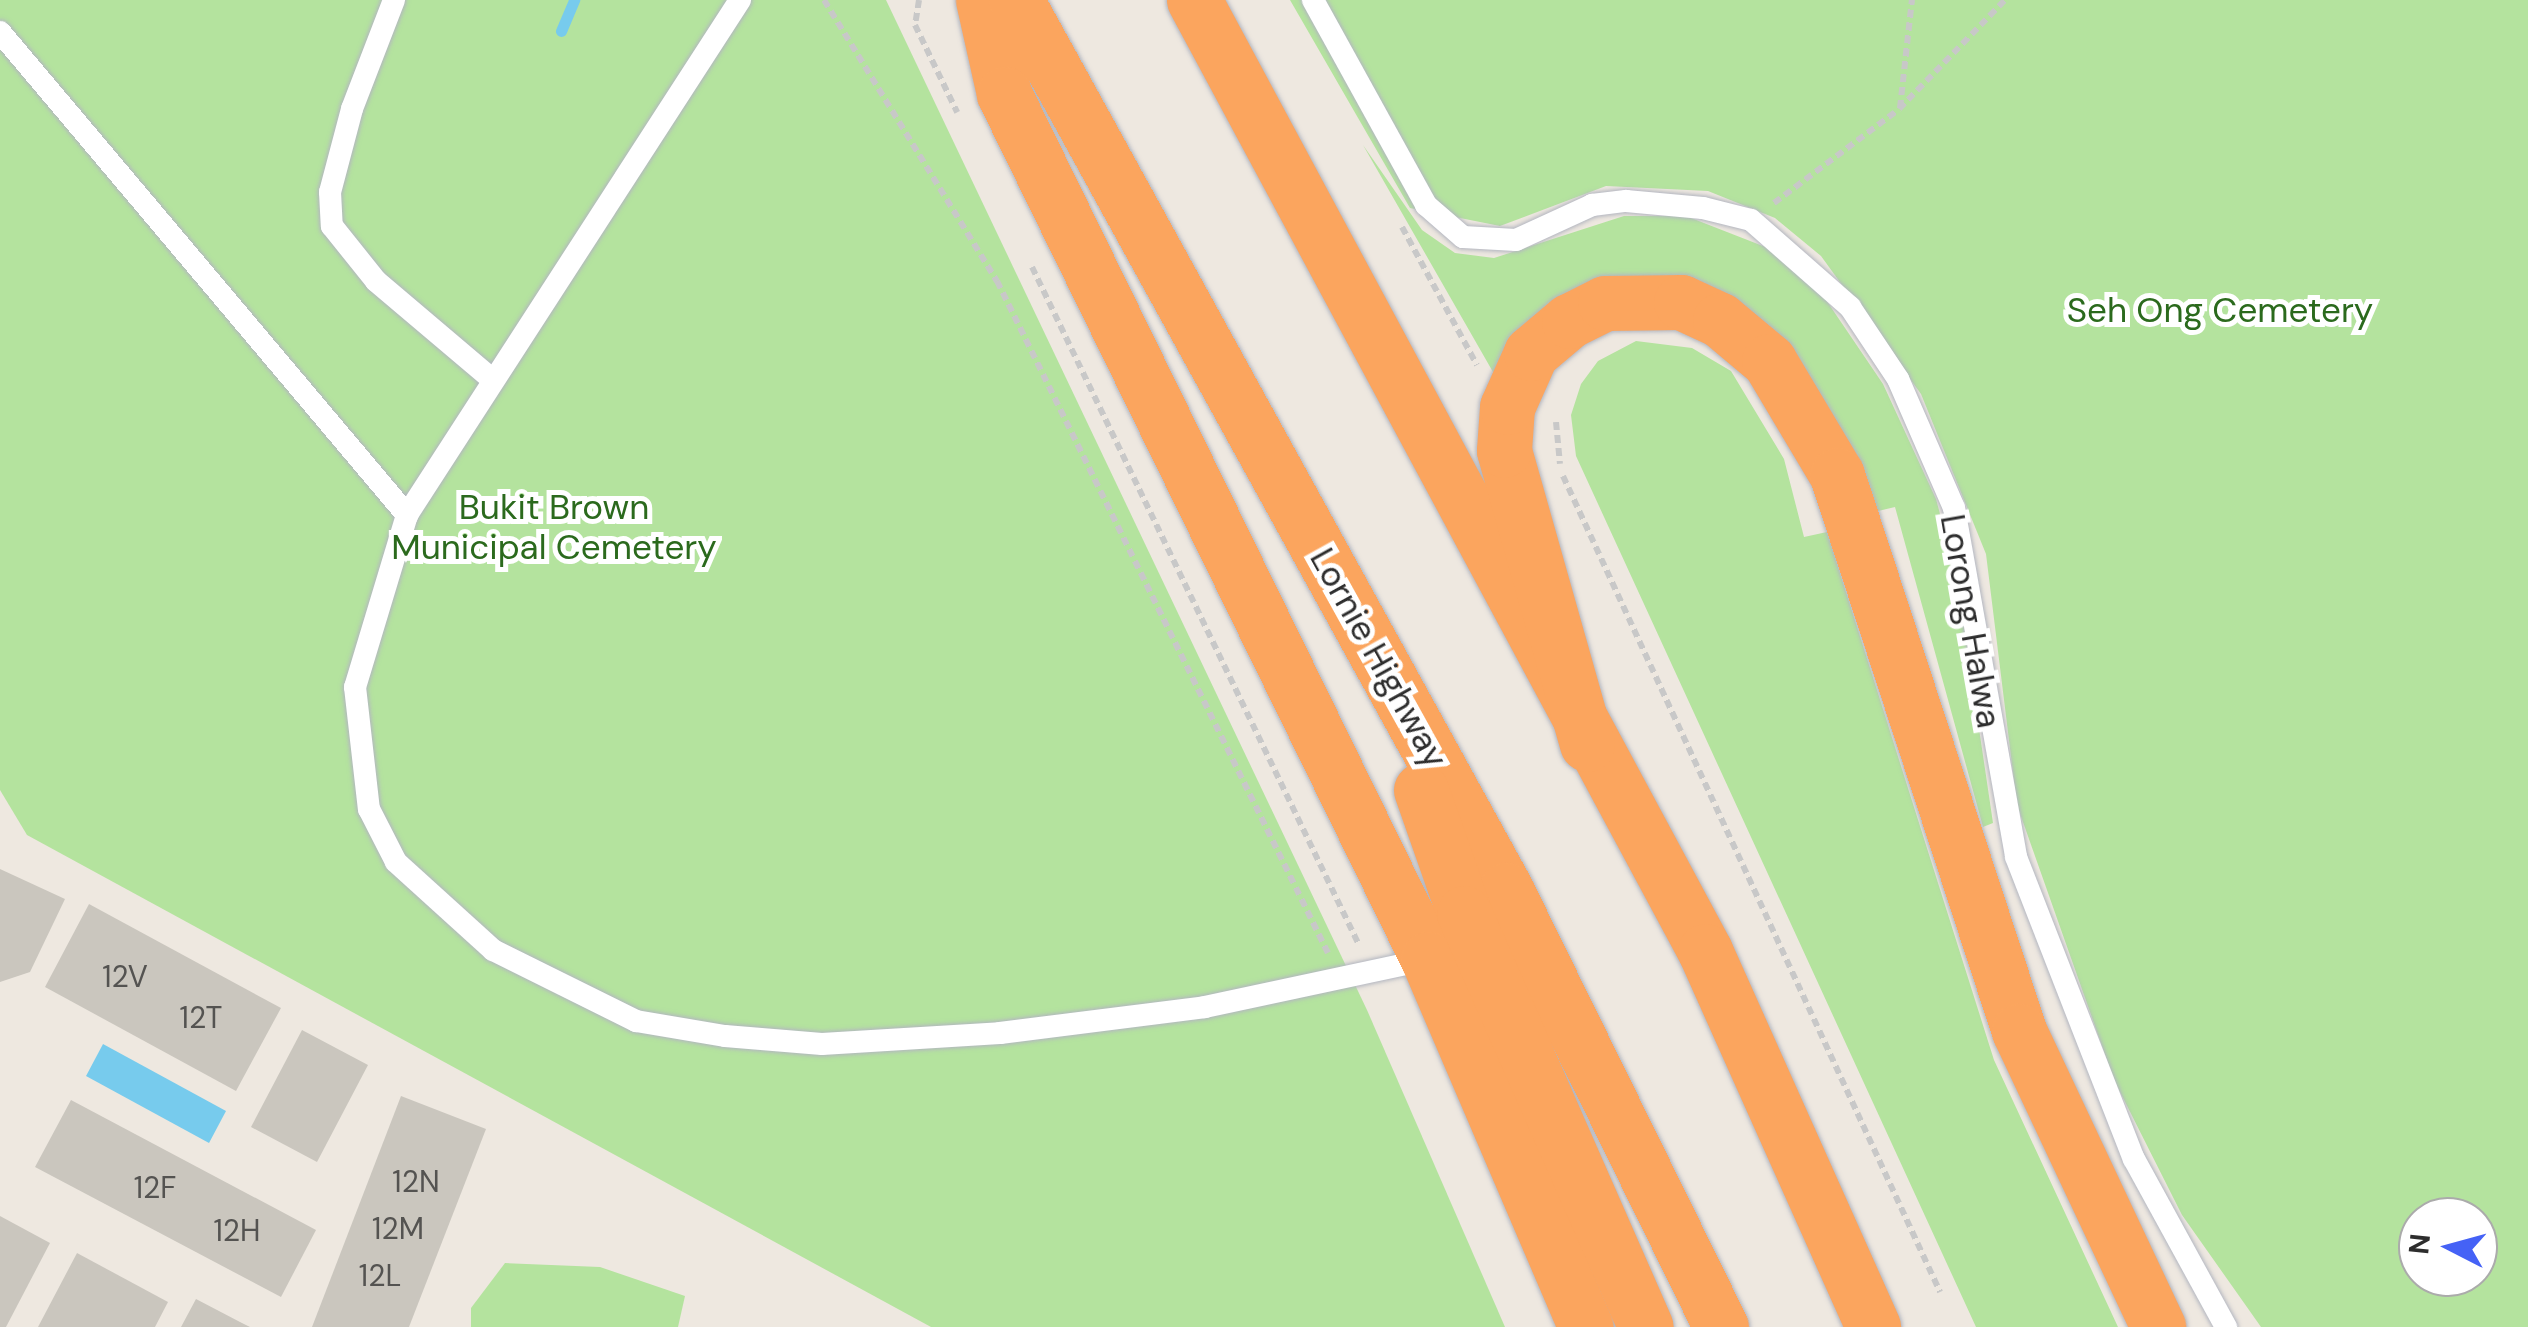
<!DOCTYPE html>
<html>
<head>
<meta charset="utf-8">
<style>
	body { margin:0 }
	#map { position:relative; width:2528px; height:1327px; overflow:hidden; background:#eee8e0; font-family:"DM Sans",sans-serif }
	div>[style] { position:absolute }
	.green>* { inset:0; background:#b4e39e }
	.water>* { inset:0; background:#77cbed }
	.stream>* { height:11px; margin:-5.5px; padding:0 5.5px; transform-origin:5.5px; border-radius:5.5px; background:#77cbed }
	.building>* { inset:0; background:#cac6be }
	.path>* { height:6px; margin-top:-3px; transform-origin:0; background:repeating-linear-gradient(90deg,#c8c8c8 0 8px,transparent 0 13px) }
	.roads { filter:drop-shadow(0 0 2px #b3b6c0) drop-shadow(0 0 2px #b3b6c0) }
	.lane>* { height:22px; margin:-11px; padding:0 11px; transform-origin:11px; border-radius:11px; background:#fff }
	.highway>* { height:55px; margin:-27.5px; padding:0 27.5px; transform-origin:27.5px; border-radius:27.5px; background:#fba55e }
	span { translate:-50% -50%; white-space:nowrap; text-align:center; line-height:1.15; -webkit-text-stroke:10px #fff; paint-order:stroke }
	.number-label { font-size:30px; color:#545351 }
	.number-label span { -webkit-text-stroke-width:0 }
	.park-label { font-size:35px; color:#2b6a1d }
	.street-label { font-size:35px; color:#2d2d2d }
	.north { position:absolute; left:2398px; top:1197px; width:100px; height:100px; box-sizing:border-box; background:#fff; border:2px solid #ababab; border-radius:50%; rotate:276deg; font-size:28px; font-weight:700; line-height:40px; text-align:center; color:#2d2d2d }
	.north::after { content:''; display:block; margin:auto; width:35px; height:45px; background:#4562f6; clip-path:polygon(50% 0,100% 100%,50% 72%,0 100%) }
</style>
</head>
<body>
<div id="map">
	<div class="green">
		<div style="clip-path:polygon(0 0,886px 0,1367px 1010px,1505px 1327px,931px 1327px,27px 835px,0 790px)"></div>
		<div style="clip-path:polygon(evenodd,1290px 0,2528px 0,2528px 1327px,2261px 1327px,2182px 1215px,2114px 1080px,2017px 805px,1986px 554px,1921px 394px,1821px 256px,1775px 218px,1708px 191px,1606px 186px,1500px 226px,1410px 208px,1290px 0,2418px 1217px,2478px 1217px,2478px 1277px,2418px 1277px,2418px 1217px)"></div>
		<div style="clip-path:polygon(1363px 145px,1422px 230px,1455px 253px,1494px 258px,1624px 216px,1686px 216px,1768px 248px,1822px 294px,1883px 384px,1936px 499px,1956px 573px,1993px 823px,1983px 827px,1895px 507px,1874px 512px,1691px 280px,1618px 277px,1497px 379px)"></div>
		<div style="clip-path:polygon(1636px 341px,1692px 348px,1731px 371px,1784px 459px,1804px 537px,1827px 532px,1994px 1060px,2118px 1327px,1976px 1327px,1576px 456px,1571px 415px,1581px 384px,1598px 361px)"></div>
		<div style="clip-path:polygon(505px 1263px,600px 1267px,685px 1296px,678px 1327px,471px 1327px,471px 1308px)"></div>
	</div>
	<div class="water">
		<div style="clip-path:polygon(103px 1044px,226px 1111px,209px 1143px,86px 1076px)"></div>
	</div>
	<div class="stream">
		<div style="left:561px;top:31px;width:34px;rotate:-67deg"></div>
	</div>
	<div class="building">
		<div style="clip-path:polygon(0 869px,65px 899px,30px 972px,0 982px)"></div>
		<div style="clip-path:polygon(89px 904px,281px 1008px,236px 1091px,45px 987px)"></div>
		<div style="clip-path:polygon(302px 1030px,368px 1065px,317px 1162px,251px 1127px)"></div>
		<div style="clip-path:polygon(401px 1096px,486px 1129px,409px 1327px,312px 1327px)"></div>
		<div style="clip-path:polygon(71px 1100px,316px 1230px,281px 1297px,35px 1167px)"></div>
		<div style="clip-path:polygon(0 1216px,50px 1243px,6px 1327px,0 1327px)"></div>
		<div style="clip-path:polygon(77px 1253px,168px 1302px,155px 1327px,38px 1327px)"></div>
		<div style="clip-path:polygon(196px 1299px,240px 1322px,250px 1327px,181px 1327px)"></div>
	</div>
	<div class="path">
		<div style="left:824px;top:0;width:330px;rotate:58.4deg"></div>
		<div style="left:997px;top:281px;width:749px;rotate:63.78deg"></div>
		<div style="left:919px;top:0;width:25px;rotate:99deg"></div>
		<div style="left:915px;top:25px;width:97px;rotate:64.2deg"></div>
		<div style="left:1900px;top:108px;width:109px;rotate:-83.7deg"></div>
		<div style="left:1774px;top:203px;width:156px;rotate:-36.9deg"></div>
		<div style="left:1899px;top:109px;width:152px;rotate:-45.8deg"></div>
		<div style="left:1402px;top:227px;width:157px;rotate:61.5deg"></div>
		<div style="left:1032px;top:267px;width:753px;rotate:64.25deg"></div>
		<div style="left:1556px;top:422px;width:42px;rotate:84.6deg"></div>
		<div style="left:1563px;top:476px;width:899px;rotate:65.2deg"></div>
	</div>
	<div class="roads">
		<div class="lane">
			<div style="left:394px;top:0;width:117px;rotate:111.1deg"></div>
			<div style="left:352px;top:109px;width:86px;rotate:104.8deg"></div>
			<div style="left:330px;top:192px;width:34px;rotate:87deg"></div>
			<div style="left:332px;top:226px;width:70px;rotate:51.3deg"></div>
			<div style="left:376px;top:281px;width:148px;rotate:40.3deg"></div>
			<div style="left:740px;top:0;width:613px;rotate:122.89deg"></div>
			<div style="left:407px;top:515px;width:180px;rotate:106.8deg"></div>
			<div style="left:355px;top:687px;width:123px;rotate:83.5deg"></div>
			<div style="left:369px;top:809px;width:59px;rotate:63deg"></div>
			<div style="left:396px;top:862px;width:131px;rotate:42.2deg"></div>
			<div style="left:493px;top:950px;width:160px;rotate:26.4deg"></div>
			<div style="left:636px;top:1021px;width:90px;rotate:9.6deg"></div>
			<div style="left:725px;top:1036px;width:97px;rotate:4.7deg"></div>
			<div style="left:822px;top:1044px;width:178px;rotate:-3.5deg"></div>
			<div style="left:1000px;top:1033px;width:207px;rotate:-7.2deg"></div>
			<div style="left:1205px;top:1007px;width:228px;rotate:-12.1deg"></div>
			<div style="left:1313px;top:0;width:234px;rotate:61.1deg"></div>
			<div style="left:1426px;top:205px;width:49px;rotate:40.9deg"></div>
			<div style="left:1463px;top:237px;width:53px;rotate:3.2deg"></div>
			<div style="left:1516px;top:240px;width:84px;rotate:-24.7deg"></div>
			<div style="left:1592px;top:205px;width:34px;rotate:-7deg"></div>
			<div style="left:1626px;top:201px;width:77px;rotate:5.2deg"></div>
			<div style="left:1703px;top:208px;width:49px;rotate:14deg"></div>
			<div style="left:1751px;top:220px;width:132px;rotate:41.3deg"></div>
			<div style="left:1850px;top:307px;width:87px;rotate:56.3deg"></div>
			<div style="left:1898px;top:379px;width:141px;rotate:66.5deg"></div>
			<div style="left:1954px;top:508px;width:354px;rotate:79.9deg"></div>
			<div style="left:2016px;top:857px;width:324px;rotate:68.7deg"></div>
			<div style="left:2134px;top:1159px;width:192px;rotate:61.3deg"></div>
			<div style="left:0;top:32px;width:632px;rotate:49.88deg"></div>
		</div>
		<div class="highway">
			<div style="left:983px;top:0;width:96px;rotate:77.4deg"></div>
			<div style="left:1004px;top:94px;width:963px;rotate:63.89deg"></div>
			<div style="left:1428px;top:959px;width:400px;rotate:66.8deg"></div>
			<div style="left:1016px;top:0;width:1016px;rotate:61.16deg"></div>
			<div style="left:1506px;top:890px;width:487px;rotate:63.8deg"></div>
			<div style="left:1194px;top:0;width:1080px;rotate:61.75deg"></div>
			<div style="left:1705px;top:951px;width:412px;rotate:65.9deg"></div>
			<div style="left:1587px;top:744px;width:305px;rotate:-105.8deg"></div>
			<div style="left:1504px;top:450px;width:43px;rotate:-86deg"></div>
			<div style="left:1507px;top:407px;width:59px;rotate:-66deg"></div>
			<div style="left:1531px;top:353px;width:50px;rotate:-40.1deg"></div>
			<div style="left:1569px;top:321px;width:40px;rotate:-26.6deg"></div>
			<div style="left:1605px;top:303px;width:76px;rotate:-0.8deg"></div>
			<div style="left:1681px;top:302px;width:43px;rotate:24.8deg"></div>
			<div style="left:1720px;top:320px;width:64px;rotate:39.9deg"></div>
			<div style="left:1769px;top:361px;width:133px;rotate:59.2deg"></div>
			<div style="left:1837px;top:475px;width:585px;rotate:71.87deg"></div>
			<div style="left:2019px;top:1031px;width:327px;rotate:64.8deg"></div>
			<div style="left:1421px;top:790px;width:130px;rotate:70.7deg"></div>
			<div style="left:1464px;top:913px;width:452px;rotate:66.3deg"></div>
		</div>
	</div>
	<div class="number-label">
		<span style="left:125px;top:977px">12V</span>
		<span style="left:201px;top:1018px">12T</span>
		<span style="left:416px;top:1182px">12N</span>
		<span style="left:155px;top:1188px">12F</span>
		<span style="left:398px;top:1229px">12M</span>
		<span style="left:237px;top:1231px">12H</span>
		<span style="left:380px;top:1276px">12L</span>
	</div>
	<div class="park-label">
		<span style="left:2220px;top:310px">Seh Ong Cemetery</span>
		<span style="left:554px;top:527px">Bukit Brown<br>Municipal Cemetery</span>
	</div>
	<div class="street-label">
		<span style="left:1971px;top:621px;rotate:80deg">Lorong Halwa</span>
		<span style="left:1379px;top:658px;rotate:61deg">Lornie Highway</span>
	</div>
	<div class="north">N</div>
</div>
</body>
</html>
